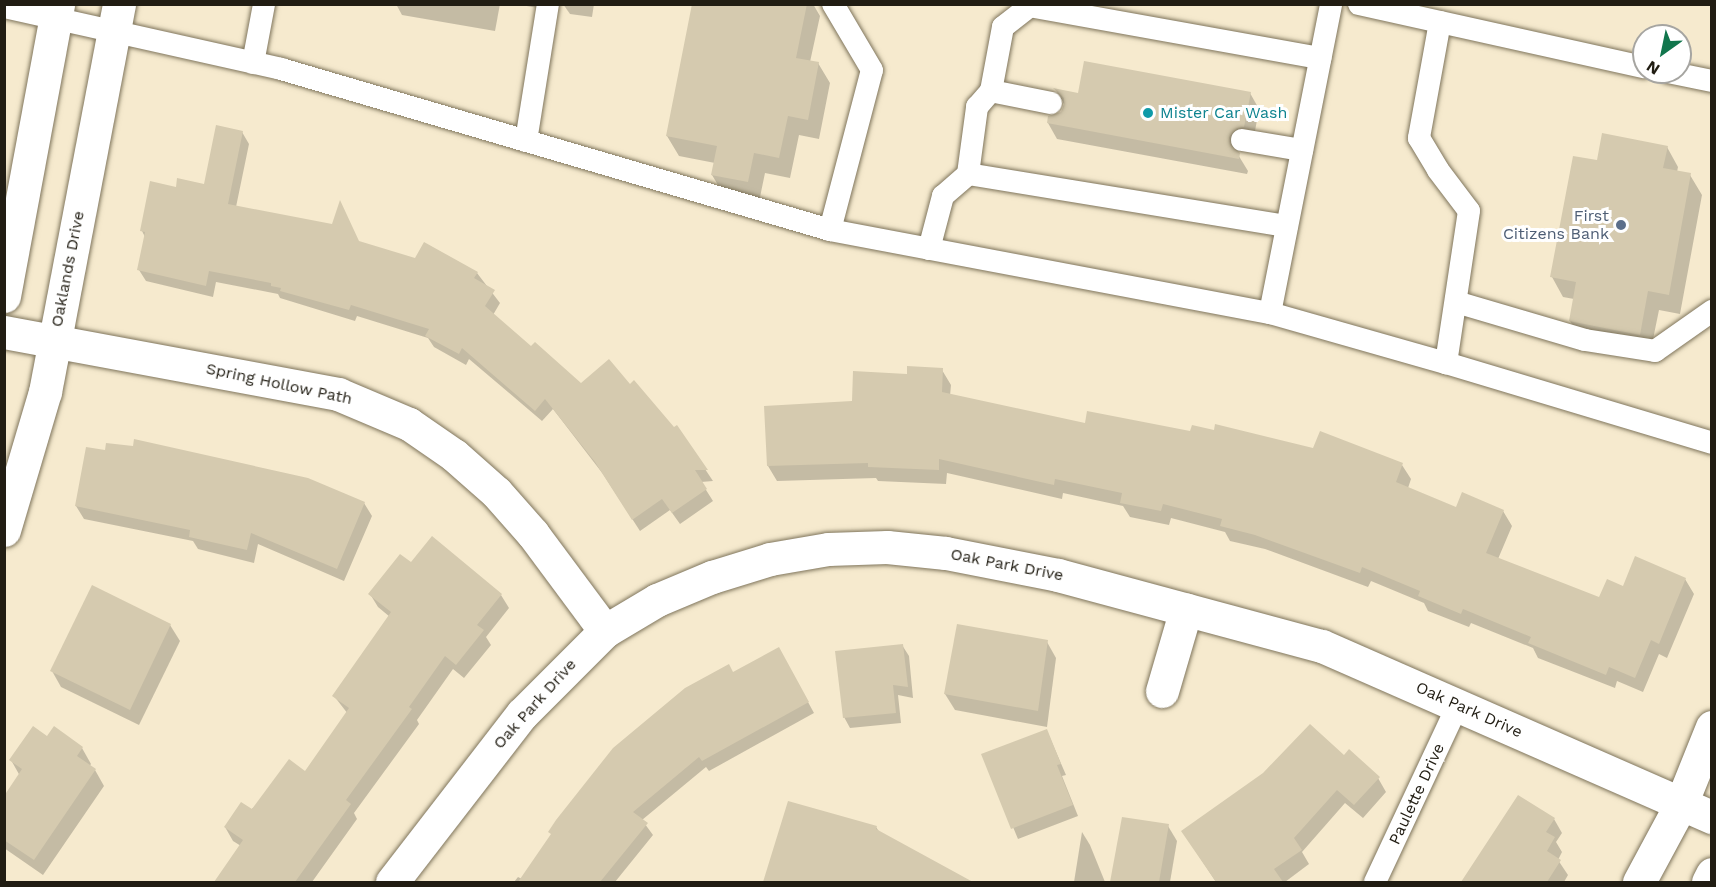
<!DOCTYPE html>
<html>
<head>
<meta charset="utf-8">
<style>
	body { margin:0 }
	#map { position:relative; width:1716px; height:887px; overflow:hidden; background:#f6eace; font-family:"Work Sans",sans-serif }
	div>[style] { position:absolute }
	.shadow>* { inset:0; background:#0003 }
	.building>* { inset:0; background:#d5caaf }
	.roads { filter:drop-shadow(0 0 2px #7f755c) drop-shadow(0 0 2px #7f755c) }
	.service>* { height:22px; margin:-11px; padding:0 11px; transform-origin:11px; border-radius:11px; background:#fff }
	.minor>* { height:33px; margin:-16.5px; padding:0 16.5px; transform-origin:16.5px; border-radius:16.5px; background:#fff }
	.dots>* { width:16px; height:16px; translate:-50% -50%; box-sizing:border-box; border:3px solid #fff; border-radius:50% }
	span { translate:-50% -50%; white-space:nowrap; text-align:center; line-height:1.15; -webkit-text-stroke:6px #fff; paint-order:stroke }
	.culture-label { font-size:16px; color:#0d838f }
	.left { translate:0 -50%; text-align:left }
	.service-label { font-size:16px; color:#4e5e75 }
	.right { translate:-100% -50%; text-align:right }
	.street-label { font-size:16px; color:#211d13 }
	.frame { position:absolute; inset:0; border:6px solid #211d13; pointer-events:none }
	.north { position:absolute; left:1632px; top:24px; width:60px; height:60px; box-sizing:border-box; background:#fff; border:2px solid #a6a5a1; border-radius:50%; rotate:213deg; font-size:16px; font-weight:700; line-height:24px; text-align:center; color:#211d13 }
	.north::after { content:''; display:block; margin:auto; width:21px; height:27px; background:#11764d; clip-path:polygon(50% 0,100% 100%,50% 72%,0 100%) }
</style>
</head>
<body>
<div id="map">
	<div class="shadow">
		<div style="clip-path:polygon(396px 4px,500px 4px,495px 31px,402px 15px)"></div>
		<div style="clip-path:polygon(515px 4px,548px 4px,544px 9px)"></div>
		<div style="clip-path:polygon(563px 4px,594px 4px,592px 17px,570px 14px)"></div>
		<div style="clip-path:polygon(693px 4px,813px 4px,820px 16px,810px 62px,818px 63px,830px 83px,819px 139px,799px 135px,790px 178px,765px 173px,759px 202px,724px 195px,712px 175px,715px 163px,679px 156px,667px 136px)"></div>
		<div style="clip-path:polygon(1056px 90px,1080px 94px,1250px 93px,1259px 109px,1253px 142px,1246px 143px,1237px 153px,1248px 171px,1247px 174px,1057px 139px,1048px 123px,1062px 114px,1064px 104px)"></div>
		<div style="clip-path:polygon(242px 132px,249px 144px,236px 207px,416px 260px,477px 273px,500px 303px,493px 315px,531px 348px,581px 384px,630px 386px,674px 429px,677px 427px,713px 481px,701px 482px,713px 501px,680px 524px,670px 510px,640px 531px,603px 474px,553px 409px,542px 421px,469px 359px,466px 365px,434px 347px,428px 338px,357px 316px,355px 321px,280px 298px,278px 294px,216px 282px,213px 297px,146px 281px,139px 270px,145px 237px,142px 231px,177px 188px,205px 185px)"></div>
		<div style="clip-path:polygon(1667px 147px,1678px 167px,1677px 172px,1690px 175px,1702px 195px,1680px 314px,1659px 310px,1650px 354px,1582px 341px,1570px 321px,1574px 299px,1563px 297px,1552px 277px,1599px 162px)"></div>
		<div style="clip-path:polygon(942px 370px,951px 385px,950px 396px,1086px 424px,1192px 433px,1314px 450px,1321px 433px,1402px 465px,1411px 479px,1408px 488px,1456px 509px,1503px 511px,1512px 526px,1498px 559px,1600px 599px,1624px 588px,1685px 579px,1694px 594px,1667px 658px,1659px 654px,1643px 692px,1617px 681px,1615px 688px,1538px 658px,1533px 648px,1471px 623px,1469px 627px,1428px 611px,1424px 603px,1371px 581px,1368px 587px,1265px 549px,1230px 541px,1225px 532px,1171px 518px,1169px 525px,1130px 517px,1123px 506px,1063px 493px,1062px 499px,947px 473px,946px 484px,878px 481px,876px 478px,777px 481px,768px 466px,765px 407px,853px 403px,908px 375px)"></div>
		<div style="clip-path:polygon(364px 503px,372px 516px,344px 581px,258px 544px,254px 563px,198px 549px,193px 541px,84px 519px,76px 506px)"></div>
		<div style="clip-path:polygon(411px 564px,501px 595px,509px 608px,486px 637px,491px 645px,464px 678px,453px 669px,417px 720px,419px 724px,354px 813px,357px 819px,312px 882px,216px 882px,241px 846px,233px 841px,225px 827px,305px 773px,348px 714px,334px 696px,390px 617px,378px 607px,370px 594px)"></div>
		<div style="clip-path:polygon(170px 625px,180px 641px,139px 725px,61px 687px,52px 671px)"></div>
		<div style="clip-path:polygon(1047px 642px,1056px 658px,1047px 727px,955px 710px,945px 694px)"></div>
		<div style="clip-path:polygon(902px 645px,909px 656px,913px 698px,898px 695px,901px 723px,850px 728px,844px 717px)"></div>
		<div style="clip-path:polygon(779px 649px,814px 713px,709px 771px,706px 767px,642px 820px,653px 835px,615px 882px,514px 882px,518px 877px,522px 879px,733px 674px)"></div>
		<div style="clip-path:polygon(1047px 731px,1066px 775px,1062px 776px,1078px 816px,1018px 839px,983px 755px)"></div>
		<div style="clip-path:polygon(47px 738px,82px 748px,91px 764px,89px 767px,95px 770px,104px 786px,43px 875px,4px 848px,4px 798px,20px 776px,11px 760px)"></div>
		<div style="clip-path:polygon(1345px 757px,1378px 778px,1386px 792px,1363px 818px,1345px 803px,1302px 852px,1309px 864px,1285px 882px,1216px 882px,1183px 832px)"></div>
		<div style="clip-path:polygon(1518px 797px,1554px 819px,1562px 833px,1556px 842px,1562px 852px,1558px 860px,1568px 875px,1564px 882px,1463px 882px)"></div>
		<div style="clip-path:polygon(789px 803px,876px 827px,880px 833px,970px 882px,765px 882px)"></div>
		<div style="clip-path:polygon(1123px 818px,1168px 826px,1177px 841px,1170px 882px,1112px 882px)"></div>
		<div style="clip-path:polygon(1082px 832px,1090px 845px,1105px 882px,1074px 882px)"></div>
	</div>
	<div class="building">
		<div style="clip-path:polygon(692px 4px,807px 4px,796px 58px,819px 62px,808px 120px,788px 116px,779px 158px,754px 153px,748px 182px,711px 175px,717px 146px,666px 136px)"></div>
		<div style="clip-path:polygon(1084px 61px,1251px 92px,1244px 127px,1237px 128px,1229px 137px,1230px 145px,1240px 153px,1239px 159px,1047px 123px,1048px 116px,1061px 112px,1064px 105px,1064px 98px,1053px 88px,1078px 93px)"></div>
		<div style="clip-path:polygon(216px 125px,243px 131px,228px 204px,332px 224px,340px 200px,359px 241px,415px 258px,424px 242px,478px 272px,474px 278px,495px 290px,485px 306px,531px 346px,535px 342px,581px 383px,609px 359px,630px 384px,634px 380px,674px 427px,677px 425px,708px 470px,695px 470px,707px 489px,672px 513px,662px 499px,632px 520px,595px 462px,545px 399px,535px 411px,462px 348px,459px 354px,425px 336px,429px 329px,351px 305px,349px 310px,280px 291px,281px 288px,271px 286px,271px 283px,209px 271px,206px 286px,137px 270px,145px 232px,140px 231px,150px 181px,176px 187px,177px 178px,204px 184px)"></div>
		<div style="clip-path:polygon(1602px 133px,1668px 146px,1663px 168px,1691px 173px,1669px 295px,1648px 291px,1640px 335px,1569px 321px,1576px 282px,1550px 277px,1573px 156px,1597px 160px)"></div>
		<div style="clip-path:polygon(907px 366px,943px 368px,942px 392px,1085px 423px,1087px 411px,1190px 431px,1192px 425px,1214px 430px,1215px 424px,1313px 448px,1320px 431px,1403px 463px,1396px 482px,1456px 507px,1462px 492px,1504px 510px,1486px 553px,1599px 597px,1607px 579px,1623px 586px,1635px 556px,1686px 578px,1659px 644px,1651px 640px,1635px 678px,1609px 667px,1606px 675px,1528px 643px,1531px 637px,1463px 609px,1461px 614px,1418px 596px,1420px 591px,1362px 567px,1360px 573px,1255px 535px,1220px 526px,1222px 519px,1163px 504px,1161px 511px,1120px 503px,1122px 493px,1055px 479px,1054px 485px,939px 459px,939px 470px,868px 467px,868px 463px,767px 466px,764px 406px,852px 401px,853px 371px,907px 374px)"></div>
		<div style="clip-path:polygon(134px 439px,308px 478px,365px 502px,337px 569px,251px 533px,247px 550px,189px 537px,190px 530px,75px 506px,86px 447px,105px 450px,106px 443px,133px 446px)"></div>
		<div style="clip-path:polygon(432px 536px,502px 594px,477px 625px,484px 630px,456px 665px,445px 656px,409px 707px,412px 709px,346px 800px,351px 804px,295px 882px,214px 882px,243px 840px,224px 827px,241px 802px,252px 809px,289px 759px,305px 771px,349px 708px,332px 696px,391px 612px,368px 594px,400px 554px,411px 562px)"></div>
		<div style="clip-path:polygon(92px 585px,171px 624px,130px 710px,50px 671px)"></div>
		<div style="clip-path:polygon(957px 624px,1048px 640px,1038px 711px,944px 694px)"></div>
		<div style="clip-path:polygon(903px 644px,908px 687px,893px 685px,896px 713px,843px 718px,835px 651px)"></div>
		<div style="clip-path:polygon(779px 647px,809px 702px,702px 761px,699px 757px,633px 812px,648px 823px,600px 882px,518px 882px,551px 834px,548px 832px,556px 820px,613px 748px,685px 688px,729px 664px,733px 672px)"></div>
		<div style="clip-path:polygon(1310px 724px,1344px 755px,1349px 749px,1380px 777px,1354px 805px,1337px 790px,1294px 838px,1302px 850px,1274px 869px,1283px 882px,1216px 882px,1181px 831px,1263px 773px)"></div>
		<div style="clip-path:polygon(33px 726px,47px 736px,54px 726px,83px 747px,77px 756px,96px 769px,34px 860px,4px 840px,4px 796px,22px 769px,9px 760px)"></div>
		<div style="clip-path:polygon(1047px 729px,1061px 764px,1057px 765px,1073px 805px,1011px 829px,981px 754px)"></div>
		<div style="clip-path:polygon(1518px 795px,1555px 818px,1546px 832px,1555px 837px,1547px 851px,1561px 860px,1547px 882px,1461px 882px)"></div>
		<div style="clip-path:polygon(788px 801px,877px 826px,876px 829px,973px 882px,763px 882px)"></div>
		<div style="clip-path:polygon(1122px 817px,1169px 824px,1159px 882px,1110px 882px)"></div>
	</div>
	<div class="roads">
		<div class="service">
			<div style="left:1359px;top:4px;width:292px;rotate:12.5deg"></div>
			<div style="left:4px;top:7px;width:284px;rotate:12.6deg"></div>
			<div style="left:281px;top:69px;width:572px;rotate:16.34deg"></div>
			<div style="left:830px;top:230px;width:448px;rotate:10.7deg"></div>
			<div style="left:1270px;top:313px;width:315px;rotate:-78.8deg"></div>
			<div style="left:1440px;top:22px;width:118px;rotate:100.3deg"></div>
			<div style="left:1419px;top:138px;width:37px;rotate:59deg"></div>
			<div style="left:1438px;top:170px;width:51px;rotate:52.9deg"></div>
			<div style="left:1469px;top:211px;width:154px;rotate:98.6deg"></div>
			<div style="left:1446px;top:363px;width:278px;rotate:16.7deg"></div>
			<div style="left:253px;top:63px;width:60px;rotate:-79.4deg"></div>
			<div style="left:1668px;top:72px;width:45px;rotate:11.6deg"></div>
			<div style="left:991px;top:91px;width:61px;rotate:11.3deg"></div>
			<div style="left:1242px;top:140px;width:61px;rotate:9.5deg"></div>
			<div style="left:526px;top:141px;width:139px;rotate:-80.9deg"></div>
			<div style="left:968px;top:174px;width:323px;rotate:9.3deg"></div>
			<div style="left:830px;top:230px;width:165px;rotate:-75.3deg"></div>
			<div style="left:872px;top:70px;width:77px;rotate:-120.6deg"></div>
			<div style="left:929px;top:249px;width:55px;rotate:-75.2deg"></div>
			<div style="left:943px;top:196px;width:33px;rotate:-41deg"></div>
			<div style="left:968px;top:174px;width:68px;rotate:-82.3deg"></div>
			<div style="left:977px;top:107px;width:21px;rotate:-49deg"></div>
			<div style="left:991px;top:91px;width:65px;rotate:-79.4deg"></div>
			<div style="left:1003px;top:27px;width:34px;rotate:-38deg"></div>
			<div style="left:1030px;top:6px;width:295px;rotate:10.2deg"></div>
			<div style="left:1456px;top:302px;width:134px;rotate:16.4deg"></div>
			<div style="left:1585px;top:340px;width:71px;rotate:8.9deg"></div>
			<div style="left:1655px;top:351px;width:70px;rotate:-35.1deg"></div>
			<div style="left:1270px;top:313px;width:183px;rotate:15.9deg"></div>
			<div style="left:1375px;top:882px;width:195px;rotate:-64.9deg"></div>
		</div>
		<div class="minor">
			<div style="left:4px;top:296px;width:297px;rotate:-79.5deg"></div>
			<div style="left:4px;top:332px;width:340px;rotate:10.5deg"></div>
			<div style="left:338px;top:394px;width:77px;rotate:22.9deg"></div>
			<div style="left:409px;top:424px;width:55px;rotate:34.6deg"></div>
			<div style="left:454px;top:455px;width:56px;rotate:41.4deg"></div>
			<div style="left:496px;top:492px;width:56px;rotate:48.6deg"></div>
			<div style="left:533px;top:534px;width:121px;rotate:53.4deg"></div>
			<div style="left:4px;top:530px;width:144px;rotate:-73.5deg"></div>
			<div style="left:45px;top:392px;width:395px;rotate:-79.2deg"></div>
			<div style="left:1162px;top:691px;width:85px;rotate:-73.7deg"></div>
			<div style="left:392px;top:882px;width:212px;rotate:-52.3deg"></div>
			<div style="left:522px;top:714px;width:117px;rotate:-45deg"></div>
			<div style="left:605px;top:631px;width:61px;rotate:-30.8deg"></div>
			<div style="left:657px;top:600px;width:60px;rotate:-22.7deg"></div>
			<div style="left:712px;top:577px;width:61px;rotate:-17.2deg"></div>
			<div style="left:770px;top:559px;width:59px;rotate:-9.8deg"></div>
			<div style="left:828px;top:549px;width:59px;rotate:-1.9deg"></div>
			<div style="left:887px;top:547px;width:59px;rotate:5.8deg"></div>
			<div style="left:946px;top:553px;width:114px;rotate:11.1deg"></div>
			<div style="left:1058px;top:575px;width:273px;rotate:15.1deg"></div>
			<div style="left:1322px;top:646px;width:426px;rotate:23.7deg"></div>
			<div style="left:1639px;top:882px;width:89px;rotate:-61.7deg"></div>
			<div style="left:1681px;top:804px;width:83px;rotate:-68.1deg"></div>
			<div style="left:1708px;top:882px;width:9px;rotate:-63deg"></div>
		</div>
	</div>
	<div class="dots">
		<div style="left:1148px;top:113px;background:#0f9aa8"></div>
		<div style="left:1621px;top:225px;background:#5c6f8a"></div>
	</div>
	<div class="culture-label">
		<span class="left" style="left:1160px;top:113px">Mister Car Wash</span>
	</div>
	<div class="service-label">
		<span class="right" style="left:1609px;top:225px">First<br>Citizens Bank</span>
	</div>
	<div class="street-label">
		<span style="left:68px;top:269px;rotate:-79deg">Oaklands Drive</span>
		<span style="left:279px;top:384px;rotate:12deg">Spring Hollow Path</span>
		<span style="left:1007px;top:565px;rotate:11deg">Oak Park Drive</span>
		<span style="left:535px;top:704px;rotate:-48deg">Oak Park Drive</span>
		<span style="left:1469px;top:710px;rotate:24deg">Oak Park Drive</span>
		<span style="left:1417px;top:794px;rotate:-65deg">Paulette Drive</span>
	</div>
	<div class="frame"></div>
	<div class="north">N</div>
</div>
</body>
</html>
